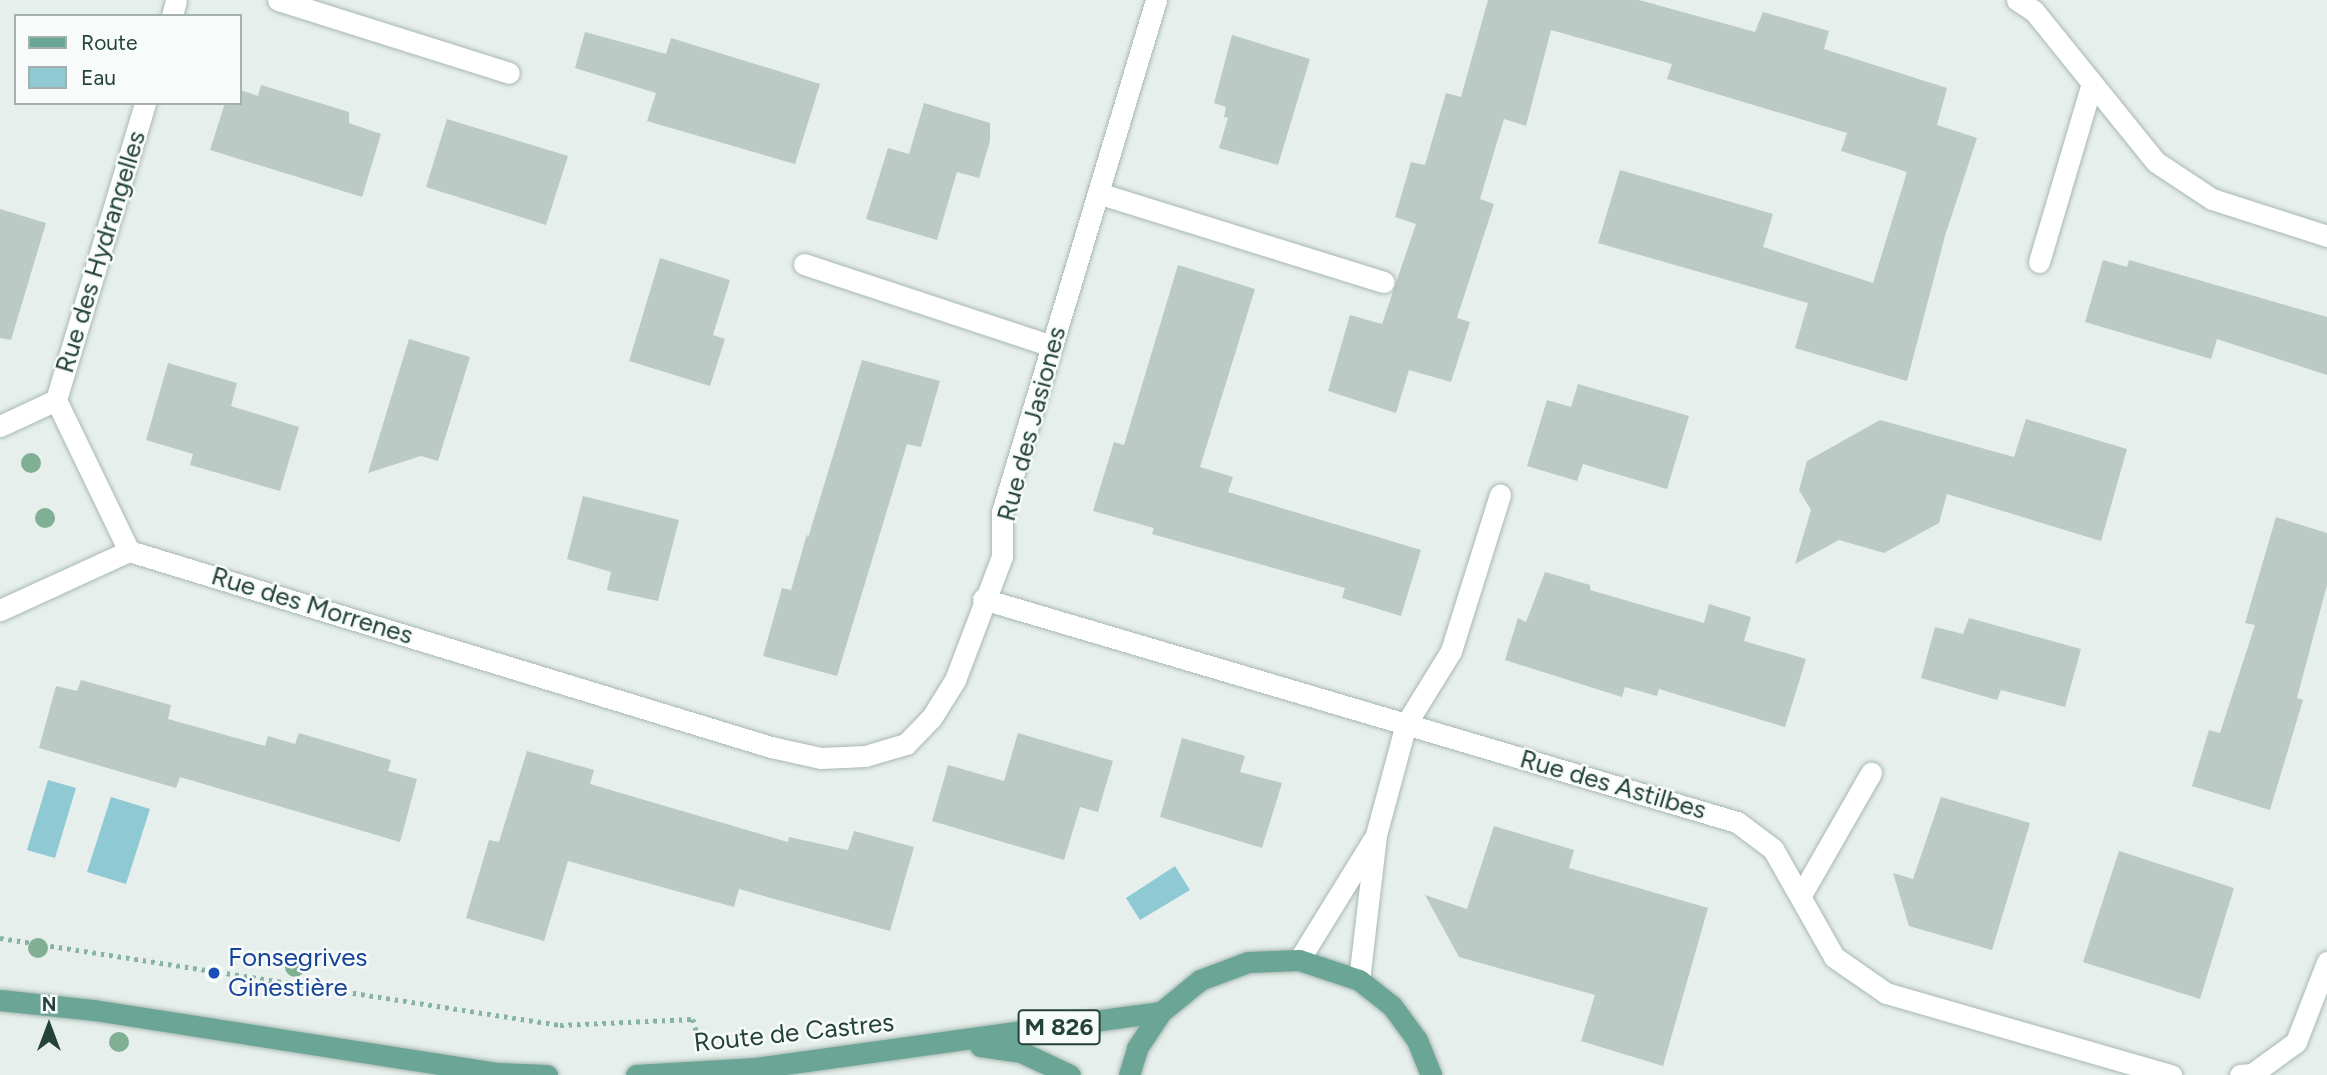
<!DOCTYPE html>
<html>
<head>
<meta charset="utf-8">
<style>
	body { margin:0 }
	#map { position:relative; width:2327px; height:1075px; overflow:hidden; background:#e6efeb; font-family:Figtree,sans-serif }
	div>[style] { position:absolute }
	.water>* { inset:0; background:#8ec9d4 }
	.building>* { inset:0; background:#bbcac4 }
	.path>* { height:4.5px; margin-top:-2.25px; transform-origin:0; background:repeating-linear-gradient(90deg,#86b3a5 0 3.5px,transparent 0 8.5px) }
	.roads { filter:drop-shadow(0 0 2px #a8b8b2) drop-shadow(0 0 2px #a8b8b2) }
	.service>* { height:21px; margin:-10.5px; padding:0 10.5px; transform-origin:10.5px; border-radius:10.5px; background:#fff }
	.minor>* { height:21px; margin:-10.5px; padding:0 10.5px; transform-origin:10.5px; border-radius:10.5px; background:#fff }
	.primary>* { height:21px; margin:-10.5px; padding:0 10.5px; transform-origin:10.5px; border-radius:10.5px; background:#6aa596 }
	.trees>* { width:20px; height:20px; margin:-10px; border-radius:50%; background:#80af93 }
	.dots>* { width:19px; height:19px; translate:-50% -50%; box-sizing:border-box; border:4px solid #f7fbf9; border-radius:50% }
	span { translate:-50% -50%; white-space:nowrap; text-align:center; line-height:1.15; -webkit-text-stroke:5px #f7fbf9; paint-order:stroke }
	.shield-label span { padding:2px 5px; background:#f7fbf9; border:2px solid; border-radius:5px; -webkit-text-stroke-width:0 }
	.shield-label { font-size:24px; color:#24423a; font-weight:700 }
	.street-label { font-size:26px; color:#24423a }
	.transit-label { font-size:26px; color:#164399 }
	.left { translate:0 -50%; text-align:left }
	.legend { position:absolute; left:14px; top:14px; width:228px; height:91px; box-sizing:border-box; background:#f7fbf9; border:2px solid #a3b1ad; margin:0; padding:9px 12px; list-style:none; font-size:21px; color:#24423a }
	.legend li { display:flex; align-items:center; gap:14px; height:35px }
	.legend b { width:35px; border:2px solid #a3b1ad }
	.north { position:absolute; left:14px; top:991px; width:70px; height:70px; -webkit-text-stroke:5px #f7fbf9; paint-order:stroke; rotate:0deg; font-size:19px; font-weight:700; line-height:28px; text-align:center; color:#24423a }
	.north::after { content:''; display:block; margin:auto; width:24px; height:32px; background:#24423a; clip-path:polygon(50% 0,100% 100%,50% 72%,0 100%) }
</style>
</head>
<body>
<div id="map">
	<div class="water">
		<div style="clip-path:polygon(48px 780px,76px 788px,55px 858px,27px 850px)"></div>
		<div style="clip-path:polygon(111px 797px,150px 809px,126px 884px,87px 872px)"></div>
		<div style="clip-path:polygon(1175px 866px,1190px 890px,1140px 920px,1126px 898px)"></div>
	</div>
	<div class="building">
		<div style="clip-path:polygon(1488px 0,1639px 0,1755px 32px,1763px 12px,1829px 31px,1824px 49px,1947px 88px,1937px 125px,1977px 138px,1945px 236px,1907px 381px,1795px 348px,1808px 303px,1598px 243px,1620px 170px,1773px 214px,1763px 247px,1873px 283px,1907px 172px,1841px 151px,1847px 133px,1667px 79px,1672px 64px,1551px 30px,1526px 126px,1504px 119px,1480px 199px,1494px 204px,1457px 318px,1470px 322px,1451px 382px,1409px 370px,1396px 413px,1328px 391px,1350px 315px,1382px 324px,1416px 224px,1395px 217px,1411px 162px,1425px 165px,1446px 93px,1461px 97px)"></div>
		<div style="clip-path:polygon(585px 32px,666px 54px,671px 38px,820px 84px,795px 164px,647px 121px,656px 93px,575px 68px)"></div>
		<div style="clip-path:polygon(1232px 35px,1310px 59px,1278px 165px,1219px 148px,1228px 118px,1224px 117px,1226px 107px,1214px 103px)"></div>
		<div style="clip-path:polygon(261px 85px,349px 112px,349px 123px,381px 134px,362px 197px,210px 150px,225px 103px,240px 103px,240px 90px,258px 96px)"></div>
		<div style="clip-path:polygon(924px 103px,990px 123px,990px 141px,979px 178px,957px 172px,937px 240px,866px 219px,888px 148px,909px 154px)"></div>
		<div style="clip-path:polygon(447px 119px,568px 156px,546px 225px,426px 187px)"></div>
		<div style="clip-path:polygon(0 209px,46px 223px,11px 340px,0 338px)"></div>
		<div style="clip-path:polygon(660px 258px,730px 280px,713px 335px,725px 339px,710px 386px,629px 361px)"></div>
		<div style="clip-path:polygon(2103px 260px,2127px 267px,2129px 260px,2327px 317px,2327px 375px,2217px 339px,2211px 359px,2085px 322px)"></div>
		<div style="clip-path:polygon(1178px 265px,1255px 289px,1200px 467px,1233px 477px,1228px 492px,1421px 550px,1401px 616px,1342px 598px,1345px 588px,1152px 534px,1154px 528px,1093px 511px,1114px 442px,1124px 445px)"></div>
		<div style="clip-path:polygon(409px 339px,470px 357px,438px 461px,421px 456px,368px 473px)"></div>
		<div style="clip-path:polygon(862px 360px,940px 381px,921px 447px,907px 444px,837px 676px,763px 656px,782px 588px,791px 590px,807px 534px,808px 538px)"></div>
		<div style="clip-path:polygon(168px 363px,237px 383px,231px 406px,299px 427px,280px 491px,190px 465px,193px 454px,146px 440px)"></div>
		<div style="clip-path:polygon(1578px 384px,1689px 416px,1667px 489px,1583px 464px,1577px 481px,1527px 466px,1547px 400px,1571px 407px)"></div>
		<div style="clip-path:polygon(2026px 419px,2127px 449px,2101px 541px,1947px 494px,1939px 523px,1884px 553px,1839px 540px,1795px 564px,1811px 510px,1799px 490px,1807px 461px,1880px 420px,2014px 457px)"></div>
		<div style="clip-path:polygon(583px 496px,679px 520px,658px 601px,607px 590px,611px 572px,567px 559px)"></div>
		<div style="clip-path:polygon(2276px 517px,2327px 533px,2327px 585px,2297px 698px,2303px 700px,2270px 810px,2192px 786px,2209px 730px,2220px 733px,2255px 625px,2245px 623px)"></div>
		<div style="clip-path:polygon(1545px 572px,1590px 585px,1590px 590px,1704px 623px,1709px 604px,1751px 617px,1744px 641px,1806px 659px,1785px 727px,1659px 689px,1657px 696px,1625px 687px,1622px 697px,1505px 660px,1518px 618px,1526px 622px)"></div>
		<div style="clip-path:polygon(1969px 618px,2081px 649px,2065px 707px,2001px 690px,1997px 700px,1921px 678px,1935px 627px,1963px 634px)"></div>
		<div style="clip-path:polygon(81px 680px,171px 705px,168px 719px,265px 746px,268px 736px,295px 744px,299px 733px,391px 760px,388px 771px,417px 779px,400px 842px,180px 777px,176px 788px,39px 748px,56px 686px,77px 691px)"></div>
		<div style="clip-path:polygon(1018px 733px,1113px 761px,1098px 812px,1080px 807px,1064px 860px,932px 821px,948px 765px,1004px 781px)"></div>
		<div style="clip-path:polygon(1182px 738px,1245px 756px,1240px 772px,1282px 783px,1262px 848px,1160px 817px)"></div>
		<div style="clip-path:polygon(527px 751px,594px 770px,590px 784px,788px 842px,789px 837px,848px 850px,854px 831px,914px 847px,890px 931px,739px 889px,734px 907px,568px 861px,544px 941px,466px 918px,489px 840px,499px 842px)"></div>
		<div style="clip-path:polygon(1941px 797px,2030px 823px,1992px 950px,1909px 926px,1893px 873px,1913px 879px)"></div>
		<div style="clip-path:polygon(1494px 826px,1574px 850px,1569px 868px,1708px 908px,1663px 1066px,1581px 1041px,1595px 995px,1459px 957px,1425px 895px,1467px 909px)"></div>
		<div style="clip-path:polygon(2119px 851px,2234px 888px,2200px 999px,2083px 962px)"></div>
	</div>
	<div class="path">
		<div style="left:0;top:938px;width:567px;rotate:8.83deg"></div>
		<div style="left:560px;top:1025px;width:133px;rotate:-2.6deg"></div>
		<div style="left:693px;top:1019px;width:15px;rotate:74deg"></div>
	</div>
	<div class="roads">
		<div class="service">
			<div style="left:278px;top:0;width:242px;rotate:17.5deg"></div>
			<div style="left:1101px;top:194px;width:296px;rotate:17.3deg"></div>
			<div style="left:2039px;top:262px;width:184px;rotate:-73.5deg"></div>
			<div style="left:804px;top:264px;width:261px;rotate:18.3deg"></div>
			<div style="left:1406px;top:724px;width:86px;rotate:-58.3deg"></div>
			<div style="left:1451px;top:651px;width:164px;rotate:-72.6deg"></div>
			<div style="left:1801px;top:895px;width:141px;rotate:-60.2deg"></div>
		</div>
		<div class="minor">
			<div style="left:2017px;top:0;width:20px;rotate:33deg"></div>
			<div style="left:2034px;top:11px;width:194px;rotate:51.1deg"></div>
			<div style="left:2156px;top:162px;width:67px;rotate:33.5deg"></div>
			<div style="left:2212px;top:199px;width:121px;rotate:17.8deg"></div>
			<div style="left:172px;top:16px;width:16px;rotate:-76deg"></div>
			<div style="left:56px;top:400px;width:310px;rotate:-73.3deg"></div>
			<div style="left:0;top:426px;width:62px;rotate:-24.9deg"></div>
			<div style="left:56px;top:400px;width:168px;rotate:64.2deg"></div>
			<div style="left:129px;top:551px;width:142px;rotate:155.4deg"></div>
			<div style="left:129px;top:551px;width:671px;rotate:16.98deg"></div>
			<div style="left:771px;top:747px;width:51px;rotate:12.4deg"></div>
			<div style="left:821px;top:758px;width:44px;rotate:-2.6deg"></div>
			<div style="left:865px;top:756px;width:43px;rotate:-16.3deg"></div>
			<div style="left:906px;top:744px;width:37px;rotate:-46deg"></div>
			<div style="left:932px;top:717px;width:44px;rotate:-58.1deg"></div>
			<div style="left:955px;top:680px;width:133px;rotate:-69.2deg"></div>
			<div style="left:1002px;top:556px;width:44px;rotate:-90deg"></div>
			<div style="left:1002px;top:512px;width:535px;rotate:-73.26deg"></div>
			<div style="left:983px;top:599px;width:786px;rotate:16.48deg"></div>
			<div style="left:1737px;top:822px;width:45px;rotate:36.9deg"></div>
			<div style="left:1773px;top:849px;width:124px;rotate:60.5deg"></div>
			<div style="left:1834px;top:957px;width:63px;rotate:34.7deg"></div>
			<div style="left:1886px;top:993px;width:297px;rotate:16.1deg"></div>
			<div style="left:1299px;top:960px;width:141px;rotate:-58.3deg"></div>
			<div style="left:1359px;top:980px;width:146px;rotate:-83.3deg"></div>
			<div style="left:1376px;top:835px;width:115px;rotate:-74.9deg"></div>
			<div style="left:2240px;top:1075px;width:12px;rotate:-5deg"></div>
			<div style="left:2252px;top:1074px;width:54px;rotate:-36deg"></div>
			<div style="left:2296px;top:1042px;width:86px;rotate:-68.8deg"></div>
		</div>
		<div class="primary">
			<div style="left:0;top:1000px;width:95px;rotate:6.1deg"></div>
			<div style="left:94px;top:1010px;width:407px;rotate:8.9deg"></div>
			<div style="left:496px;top:1073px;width:51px;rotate:2.2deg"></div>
			<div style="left:980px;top:1046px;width:41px;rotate:8.3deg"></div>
			<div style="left:1021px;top:1052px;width:54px;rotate:25.1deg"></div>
			<div style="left:636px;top:1075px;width:120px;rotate:-3.3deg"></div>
			<div style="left:756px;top:1068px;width:409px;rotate:-7.9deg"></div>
			<div style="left:1129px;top:1075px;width:28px;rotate:-73deg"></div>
			<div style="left:1137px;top:1048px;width:43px;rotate:-56.3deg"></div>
			<div style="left:1161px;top:1012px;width:50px;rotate:-39.4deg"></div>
			<div style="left:1200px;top:980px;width:51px;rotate:-20.6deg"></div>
			<div style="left:1248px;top:962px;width:51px;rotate:-2.2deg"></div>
			<div style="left:1299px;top:960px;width:63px;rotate:18.4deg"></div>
			<div style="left:1359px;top:980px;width:42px;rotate:38.2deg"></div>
			<div style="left:1392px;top:1006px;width:42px;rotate:53.7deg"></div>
			<div style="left:1417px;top:1040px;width:38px;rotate:68deg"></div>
		</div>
	</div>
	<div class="trees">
		<div style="left:31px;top:463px"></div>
		<div style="left:45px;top:518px"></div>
		<div style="left:38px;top:948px"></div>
		<div style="left:295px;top:967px"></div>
		<div style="left:119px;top:1042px"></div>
	</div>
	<div class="dots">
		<div style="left:214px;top:973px;background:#1a4fb4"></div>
	</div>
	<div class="shield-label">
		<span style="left:1059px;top:1027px">M 826</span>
	</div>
	<div class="street-label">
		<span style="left:101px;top:252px;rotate:-73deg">Rue des Hydrangelles</span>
		<span style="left:1032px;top:424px;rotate:-75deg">Rue des Jasiones</span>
		<span style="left:312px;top:606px;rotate:17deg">Rue des Morrenes</span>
		<span style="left:1613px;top:785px;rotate:16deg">Rue des Astilbes</span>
		<span style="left:794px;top:1033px;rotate:-6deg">Route de Castres</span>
	</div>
	<div class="transit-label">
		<span class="left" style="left:228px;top:973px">Fonsegrives<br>Ginestière</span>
	</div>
	<ul class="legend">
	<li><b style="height:9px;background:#6aa596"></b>Route</li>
	<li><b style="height:19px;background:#8ec9d4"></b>Eau</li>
	</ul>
	<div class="north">N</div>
</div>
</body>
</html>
